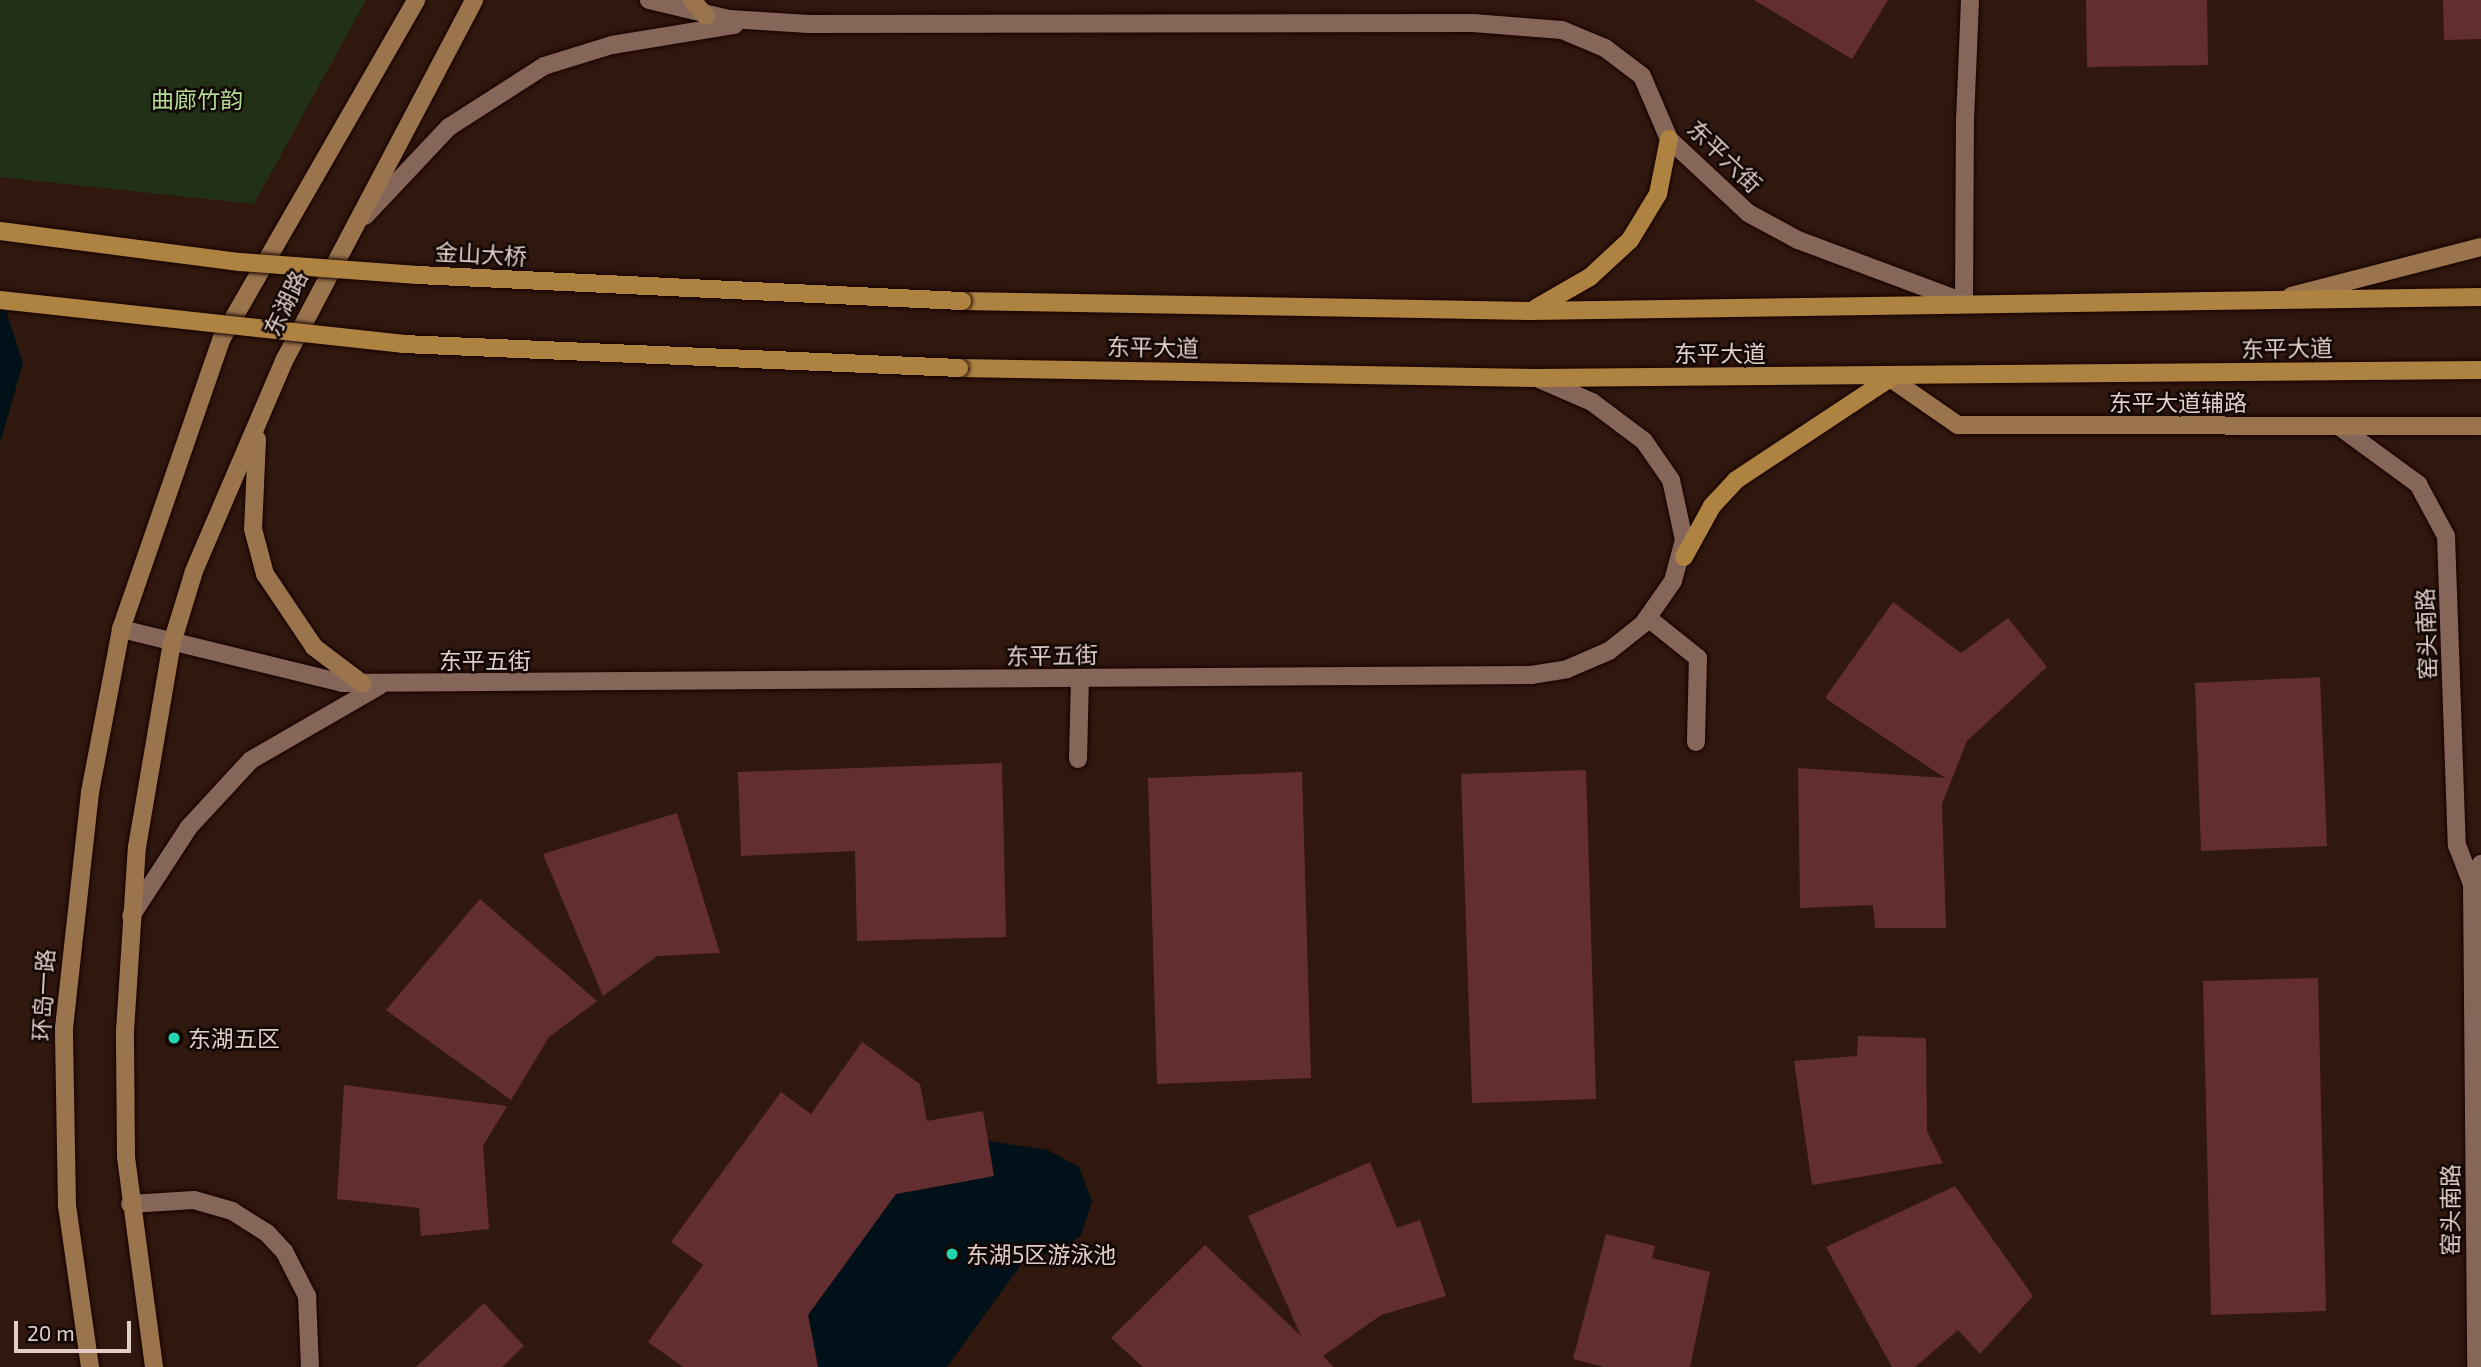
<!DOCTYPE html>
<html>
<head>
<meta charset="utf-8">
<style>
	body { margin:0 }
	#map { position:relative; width:2481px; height:1367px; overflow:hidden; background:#31180e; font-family:"Exo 2","Noto Sans SC",sans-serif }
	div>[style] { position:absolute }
	.green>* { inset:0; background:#213115 }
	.water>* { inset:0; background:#011119 }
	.building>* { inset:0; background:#632e2f }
	.roads { filter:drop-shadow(0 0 2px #180300) drop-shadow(0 0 2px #180300) }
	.service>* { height:18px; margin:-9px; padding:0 9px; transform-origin:9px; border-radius:9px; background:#856659 }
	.minor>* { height:18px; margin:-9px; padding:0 9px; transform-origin:9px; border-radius:9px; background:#856659 }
	.secondary>* { height:18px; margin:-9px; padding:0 9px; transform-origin:9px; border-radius:9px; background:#9a744d }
	.primary>* { height:18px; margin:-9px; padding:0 9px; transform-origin:9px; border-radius:9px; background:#ae8342 }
	.bridges { filter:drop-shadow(0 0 2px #180300) drop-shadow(0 0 2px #180300) }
	.primary-bridge>* { height:18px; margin:-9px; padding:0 9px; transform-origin:9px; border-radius:9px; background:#ae8342 }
	.dots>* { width:19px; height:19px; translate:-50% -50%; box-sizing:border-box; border:4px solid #110704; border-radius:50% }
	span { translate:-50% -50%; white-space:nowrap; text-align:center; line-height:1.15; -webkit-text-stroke:5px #110704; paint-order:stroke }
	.park-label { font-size:23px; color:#b3dc93 }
	.street-label { font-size:23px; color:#e0cec7 }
	.poi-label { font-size:23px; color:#e0cec7 }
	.left { translate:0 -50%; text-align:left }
	.scale { position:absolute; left:14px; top:1321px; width:117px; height:32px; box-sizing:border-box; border:4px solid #e0cec7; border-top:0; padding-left:9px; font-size:21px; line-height:24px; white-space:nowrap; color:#e0cec7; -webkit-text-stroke:5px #110704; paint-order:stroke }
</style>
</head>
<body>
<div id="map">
	<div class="green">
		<div style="clip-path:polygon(0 0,366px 0,254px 204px,0 177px)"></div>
	</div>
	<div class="water">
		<div style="clip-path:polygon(0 292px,23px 363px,0 443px)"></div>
		<div style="clip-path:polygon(988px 1141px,1048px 1150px,1079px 1167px,1092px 1201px,1081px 1236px,1053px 1254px,1028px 1255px,947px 1367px,818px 1367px,808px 1315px,896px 1194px,994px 1176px)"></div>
	</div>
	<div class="building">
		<div style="clip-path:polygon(1754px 0,1888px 0,1852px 59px)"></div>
		<div style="clip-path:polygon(2086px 0,2207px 0,2208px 65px,2087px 67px)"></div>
		<div style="clip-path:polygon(2443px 0,2481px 0,2481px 39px,2444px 40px)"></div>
		<div style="clip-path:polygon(1893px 602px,1961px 653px,2008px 618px,2047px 667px,1967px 741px,1942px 804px,1946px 928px,1875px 928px,1873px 905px,1800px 908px,1798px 768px,1945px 778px,1825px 698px)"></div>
		<div style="clip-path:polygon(2320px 677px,2327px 846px,2201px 851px,2195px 683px)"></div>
		<div style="clip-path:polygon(1002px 763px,1006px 937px,857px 941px,855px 851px,741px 856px,738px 772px)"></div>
		<div style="clip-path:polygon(1586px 770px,1596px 1099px,1472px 1103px,1461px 774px)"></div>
		<div style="clip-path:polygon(1302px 772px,1311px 1078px,1157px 1084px,1148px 778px)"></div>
		<div style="clip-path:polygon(677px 813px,720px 953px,657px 956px,603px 996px,543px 854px)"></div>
		<div style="clip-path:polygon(480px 899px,597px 1001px,549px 1037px,511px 1100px,386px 1010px)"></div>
		<div style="clip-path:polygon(2318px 978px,2326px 1311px,2211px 1315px,2203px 981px)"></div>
		<div style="clip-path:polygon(1858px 1036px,1926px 1038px,1927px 1131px,1943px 1163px,1812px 1185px,1794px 1061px,1857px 1056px)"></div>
		<div style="clip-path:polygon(862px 1042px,920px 1084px,927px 1121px,983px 1111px,994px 1176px,896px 1194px,808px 1315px,818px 1367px,683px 1367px,648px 1342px,703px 1265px,671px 1242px,781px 1092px,811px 1114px)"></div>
		<div style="clip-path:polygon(344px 1085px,507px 1106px,483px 1146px,489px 1229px,421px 1236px,419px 1208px,337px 1199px)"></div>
		<div style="clip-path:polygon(1370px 1162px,1397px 1228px,1420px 1220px,1446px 1296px,1381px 1315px,1323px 1356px,1334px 1367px,1143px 1367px,1111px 1338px,1205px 1245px,1301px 1336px,1248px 1216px)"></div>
		<div style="clip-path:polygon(1955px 1186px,2033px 1296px,1980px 1354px,1958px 1330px,1915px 1367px,1892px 1367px,1826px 1247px)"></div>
		<div style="clip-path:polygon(1606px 1234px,1655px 1246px,1652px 1258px,1710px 1272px,1690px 1367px,1604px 1367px,1573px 1359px)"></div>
		<div style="clip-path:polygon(484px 1303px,524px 1346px,502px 1367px,416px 1367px)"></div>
	</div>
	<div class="roads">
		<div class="service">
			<div style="left:1964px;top:302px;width:182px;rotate:-89.7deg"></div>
			<div style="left:1648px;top:618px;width:64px;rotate:38.7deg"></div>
			<div style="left:1698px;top:658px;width:84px;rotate:91.4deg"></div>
			<div style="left:1078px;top:759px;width:80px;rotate:-88.6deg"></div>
		</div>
		<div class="minor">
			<div style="left:649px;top:0;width:82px;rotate:13.4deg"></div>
			<div style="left:729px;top:19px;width:80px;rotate:3.6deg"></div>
			<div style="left:809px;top:24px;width:664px;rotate:-0.09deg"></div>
			<div style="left:1473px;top:23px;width:89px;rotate:4.5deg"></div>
			<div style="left:1562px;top:30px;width:47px;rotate:22.7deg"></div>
			<div style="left:1605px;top:48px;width:46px;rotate:37.1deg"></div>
			<div style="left:1642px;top:76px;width:69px;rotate:66.8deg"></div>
			<div style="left:1669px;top:139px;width:108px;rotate:43.1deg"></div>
			<div style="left:1748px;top:213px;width:57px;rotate:28.4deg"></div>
			<div style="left:1798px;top:240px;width:177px;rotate:20.5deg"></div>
			<div style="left:1965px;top:120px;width:120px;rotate:-87.6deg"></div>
			<div style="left:365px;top:216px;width:122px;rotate:-46.7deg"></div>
			<div style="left:449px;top:127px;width:113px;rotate:-32.7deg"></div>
			<div style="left:544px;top:66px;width:71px;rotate:-17.2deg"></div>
			<div style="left:612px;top:45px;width:124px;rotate:-9.3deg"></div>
			<div style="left:2340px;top:427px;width:97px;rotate:36.2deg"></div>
			<div style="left:2418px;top:484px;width:59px;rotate:61.7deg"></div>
			<div style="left:2446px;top:536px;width:309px;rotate:88deg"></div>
			<div style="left:2457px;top:845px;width:42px;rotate:69deg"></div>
			<div style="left:2472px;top:884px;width:483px;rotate:89.5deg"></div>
			<div style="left:121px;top:629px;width:228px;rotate:13.7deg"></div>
			<div style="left:342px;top:683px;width:1189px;rotate:-0.39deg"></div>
			<div style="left:1531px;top:675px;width:36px;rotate:-9deg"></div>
			<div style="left:1567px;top:669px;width:46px;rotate:-23.2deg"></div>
			<div style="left:1609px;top:651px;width:43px;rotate:-38.5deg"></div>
			<div style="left:1643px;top:624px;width:52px;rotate:-55.1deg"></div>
			<div style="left:1673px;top:581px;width:42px;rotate:-75deg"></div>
			<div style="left:1684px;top:540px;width:61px;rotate:-102.2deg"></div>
			<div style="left:1671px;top:480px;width:47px;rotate:-124.7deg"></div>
			<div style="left:1644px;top:441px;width:65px;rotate:-143.1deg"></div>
			<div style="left:1592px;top:402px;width:58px;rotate:-156.5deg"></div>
			<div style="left:2472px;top:884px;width:22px;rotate:-66deg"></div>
			<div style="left:131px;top:916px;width:106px;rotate:-56.9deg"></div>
			<div style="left:189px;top:827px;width:91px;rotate:-47.2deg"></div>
			<div style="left:251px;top:760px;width:148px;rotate:-30deg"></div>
			<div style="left:130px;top:1204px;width:64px;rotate:-3.6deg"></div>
			<div style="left:194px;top:1200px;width:40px;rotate:16deg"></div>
			<div style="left:232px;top:1211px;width:41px;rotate:32.2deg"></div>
			<div style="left:267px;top:1233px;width:25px;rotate:47deg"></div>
			<div style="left:284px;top:1251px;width:51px;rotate:62.9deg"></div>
			<div style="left:307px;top:1296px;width:71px;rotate:87.6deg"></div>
		</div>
		<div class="secondary">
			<div style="left:692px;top:0;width:21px;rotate:49deg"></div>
			<div style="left:2291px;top:296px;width:196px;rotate:-14.5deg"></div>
			<div style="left:1890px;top:378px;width:83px;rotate:34.7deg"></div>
			<div style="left:1958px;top:425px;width:523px;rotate:0.11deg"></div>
			<div style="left:257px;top:439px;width:90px;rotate:92.5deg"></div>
			<div style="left:253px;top:529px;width:47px;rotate:75.1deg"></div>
			<div style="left:265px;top:574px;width:88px;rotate:56.1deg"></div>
			<div style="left:314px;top:647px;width:61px;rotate:37.1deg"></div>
			<div style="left:90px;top:1367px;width:163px;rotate:-98.1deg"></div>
			<div style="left:67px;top:1206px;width:178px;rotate:-91deg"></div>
			<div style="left:64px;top:1028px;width:237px;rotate:-83.7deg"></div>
			<div style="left:90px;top:792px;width:166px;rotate:-79.2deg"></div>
			<div style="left:121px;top:629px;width:308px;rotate:-70.9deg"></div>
			<div style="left:222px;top:338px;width:390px;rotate:-60.1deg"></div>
			<div style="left:154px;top:1367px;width:212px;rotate:-97.6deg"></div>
			<div style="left:126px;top:1157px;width:126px;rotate:-90.5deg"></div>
			<div style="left:125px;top:1031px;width:184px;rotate:-86.3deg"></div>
			<div style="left:137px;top:847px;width:207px;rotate:-80.3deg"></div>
			<div style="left:172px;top:643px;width:75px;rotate:-73deg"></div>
			<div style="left:194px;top:571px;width:231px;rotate:-66.8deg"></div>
			<div style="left:285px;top:359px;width:406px;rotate:-62.2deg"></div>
		</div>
		<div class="primary">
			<div style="left:962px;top:301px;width:567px;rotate:1.01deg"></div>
			<div style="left:1529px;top:311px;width:952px;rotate:-0.84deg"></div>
			<div style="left:1536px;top:308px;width:62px;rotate:-29.9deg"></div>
			<div style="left:1590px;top:277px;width:54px;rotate:-42.8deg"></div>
			<div style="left:1630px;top:240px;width:54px;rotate:-58.7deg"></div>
			<div style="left:1658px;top:194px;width:56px;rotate:-78.7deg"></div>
			<div style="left:959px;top:368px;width:576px;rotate:0.99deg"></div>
			<div style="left:1535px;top:378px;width:946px;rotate:-0.48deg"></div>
			<div style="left:1684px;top:557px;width:58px;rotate:-61.2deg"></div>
			<div style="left:1712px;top:506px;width:35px;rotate:-47deg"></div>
			<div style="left:1736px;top:480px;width:185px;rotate:-33.5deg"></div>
		</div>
	</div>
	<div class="bridges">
		<div class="primary-bridge">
			<div style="left:0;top:231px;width:242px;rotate:7.4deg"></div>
			<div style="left:240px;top:262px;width:178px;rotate:4.2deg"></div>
			<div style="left:418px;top:275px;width:545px;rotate:2.74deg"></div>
			<div style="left:0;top:300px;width:405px;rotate:6.2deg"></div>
			<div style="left:403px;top:344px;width:557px;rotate:2.47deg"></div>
		</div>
	</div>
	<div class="dots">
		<div style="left:174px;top:1038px;background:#23d5af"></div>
		<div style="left:952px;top:1254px;background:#23d5af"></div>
	</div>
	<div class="park-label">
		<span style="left:197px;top:99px">曲廊竹韵</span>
	</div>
	<div class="street-label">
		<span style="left:1725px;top:156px;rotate:44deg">东平六街</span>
		<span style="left:481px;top:254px;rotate:3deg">金山大桥</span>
		<span style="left:285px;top:303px;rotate:-64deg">东湖路</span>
		<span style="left:1153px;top:347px;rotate:1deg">东平大道</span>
		<span style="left:2287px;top:348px;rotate:-1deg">东平大道</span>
		<span style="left:1720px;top:353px">东平大道</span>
		<span style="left:2178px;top:402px">东平大道辅路</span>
		<span style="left:2426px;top:634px;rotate:-92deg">窑头南路</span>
		<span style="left:1052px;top:655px;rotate:-1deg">东平五街</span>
		<span style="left:485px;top:660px">东平五街</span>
		<span style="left:43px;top:995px;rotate:-87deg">环岛一路</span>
		<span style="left:2450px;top:1210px;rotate:-90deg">窑头南路</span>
	</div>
	<div class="poi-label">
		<span class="left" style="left:188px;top:1038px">东湖五区</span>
		<span class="left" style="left:966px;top:1254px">东湖5区游泳池</span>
	</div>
	<div class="scale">20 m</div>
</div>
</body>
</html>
